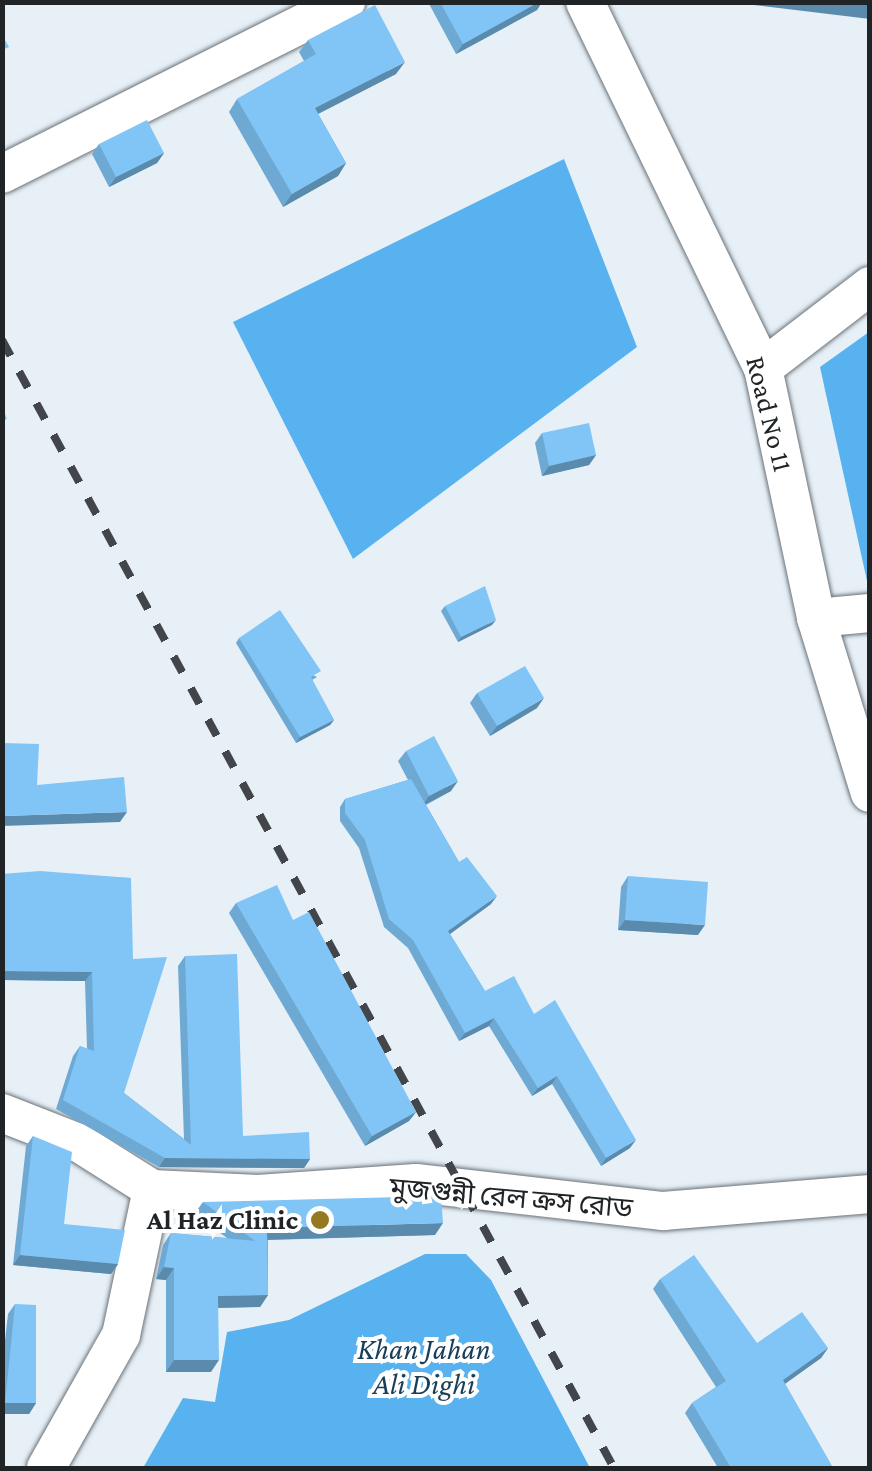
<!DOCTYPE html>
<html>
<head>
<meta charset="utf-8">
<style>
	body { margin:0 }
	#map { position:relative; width:872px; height:1471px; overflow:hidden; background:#e7f0f7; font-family:"Crimson Pro","Noto Sans Bengali",serif }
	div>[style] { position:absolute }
	.water>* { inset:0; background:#58b2ef }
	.roads { filter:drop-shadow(0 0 2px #6a7278) drop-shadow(0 0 2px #6a7278) }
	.minor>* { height:38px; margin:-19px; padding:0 19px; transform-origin:19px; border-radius:19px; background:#fff }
	.rail>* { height:8px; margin-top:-4px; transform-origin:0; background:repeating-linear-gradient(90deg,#42464a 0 18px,transparent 0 36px) }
	.wall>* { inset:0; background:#6ea9d4 }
	.shaded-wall>* { inset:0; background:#5a8aac }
	.building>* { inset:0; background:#80c5f6 }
	.dots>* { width:28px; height:28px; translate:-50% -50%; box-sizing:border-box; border:5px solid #fff; border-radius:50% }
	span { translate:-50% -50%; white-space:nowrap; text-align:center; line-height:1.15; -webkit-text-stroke:8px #fff; paint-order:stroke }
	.street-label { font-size:28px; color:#212427 }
	.poi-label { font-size:28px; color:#212427; font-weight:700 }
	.right { translate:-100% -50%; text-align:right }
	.water-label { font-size:30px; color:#183e57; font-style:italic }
	.frame { position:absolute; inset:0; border:5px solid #212427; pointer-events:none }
</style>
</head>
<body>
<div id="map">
	<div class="water">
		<div style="clip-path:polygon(564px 159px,637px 347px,353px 559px,233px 322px)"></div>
		<div style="clip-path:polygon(869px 332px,870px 590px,869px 590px,820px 367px)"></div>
		<div style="clip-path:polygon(425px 1254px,466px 1254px,491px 1280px,590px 1468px,143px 1468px,183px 1398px,215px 1402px,227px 1332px,289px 1320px)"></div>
	</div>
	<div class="roads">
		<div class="minor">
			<div style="left:585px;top:2px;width:407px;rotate:64.1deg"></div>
			<div style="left:763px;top:368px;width:256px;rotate:78deg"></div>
			<div style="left:816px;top:618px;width:183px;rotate:72.9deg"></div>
			<div style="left:2px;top:174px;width:385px;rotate:-26.6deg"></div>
			<div style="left:763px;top:368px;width:135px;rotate:-37.5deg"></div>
			<div style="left:816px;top:618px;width:54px;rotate:-5.3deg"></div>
			<div style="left:2px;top:1113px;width:83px;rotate:21.3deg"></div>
			<div style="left:79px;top:1143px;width:86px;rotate:32.2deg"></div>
			<div style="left:152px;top:1189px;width:106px;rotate:2.7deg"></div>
			<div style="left:258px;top:1194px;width:158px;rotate:-4deg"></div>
			<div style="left:416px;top:1183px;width:249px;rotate:6.5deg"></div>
			<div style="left:663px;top:1211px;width:208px;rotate:-4.7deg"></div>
			<div style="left:46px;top:1468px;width:153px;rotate:-60.6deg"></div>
			<div style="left:121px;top:1335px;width:149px;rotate:-78deg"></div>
		</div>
	</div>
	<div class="rail">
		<div style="left:2px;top:340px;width:1283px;rotate:61.52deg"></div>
	</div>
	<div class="wall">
		<div style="clip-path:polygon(428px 2px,542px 2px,537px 10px,456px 54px)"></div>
		<div style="clip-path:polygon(308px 40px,396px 74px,318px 114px,346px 163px,338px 176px,283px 207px,229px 112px,237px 99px,304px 61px,299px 52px)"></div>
		<div style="clip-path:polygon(99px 144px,164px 153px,157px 163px,109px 187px,92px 154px)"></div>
		<div style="clip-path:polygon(542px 433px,596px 455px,589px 465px,542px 476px,535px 443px)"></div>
		<div style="clip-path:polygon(445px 606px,492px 625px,458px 642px,441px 611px)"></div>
		<div style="clip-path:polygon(239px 638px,317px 677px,312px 680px,334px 720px,330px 725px,296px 743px,236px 643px)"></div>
		<div style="clip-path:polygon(477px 693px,537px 708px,490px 736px,470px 703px)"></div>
		<div style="clip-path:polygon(406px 751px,451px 791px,426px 805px,459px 862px,491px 904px,450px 934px,485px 991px,534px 1014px,630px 1148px,601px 1166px,552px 1084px,532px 1096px,489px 1026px,459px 1041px,408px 948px,384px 927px,359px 848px,340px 821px,340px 807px,345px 799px,408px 780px,398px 761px)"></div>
		<div style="clip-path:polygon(2px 874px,131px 878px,124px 1093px,184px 1139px,178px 966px,185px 956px,243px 1136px,310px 1159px,304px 1168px,159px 1167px,56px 1109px,73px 1056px,80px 1046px,87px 1049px,85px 981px,2px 980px)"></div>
		<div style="clip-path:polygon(628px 876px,698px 935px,618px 930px,621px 887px)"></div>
		<div style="clip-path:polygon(236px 903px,293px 920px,416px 1112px,409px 1121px,365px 1146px,229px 913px)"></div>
		<div style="clip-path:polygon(33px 1136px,64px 1224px,118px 1264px,111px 1274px,13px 1265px,26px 1146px)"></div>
		<div style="clip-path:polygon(203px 1202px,435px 1235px,268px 1240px,268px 1295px,260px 1307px,218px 1308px,211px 1372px,166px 1372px,166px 1280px,156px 1279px,163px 1245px,171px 1233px,227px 1238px,194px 1214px)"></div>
		<div style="clip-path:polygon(660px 1279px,757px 1343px,828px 1348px,821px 1358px,785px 1384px,833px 1468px,718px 1468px,685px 1413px,692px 1403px,716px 1387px,653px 1289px)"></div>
		<div style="clip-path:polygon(15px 1304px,36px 1403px,29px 1414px,2px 1414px,2px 1367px,8px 1314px)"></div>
	</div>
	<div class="shaded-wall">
		<div style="clip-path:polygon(539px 2px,542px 2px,537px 10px,456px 54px,463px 44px)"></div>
		<div style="clip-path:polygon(729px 2px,858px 2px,870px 4px,870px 19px)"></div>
		<div style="clip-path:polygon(405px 62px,396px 74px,306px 120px,315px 108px)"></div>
		<div style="clip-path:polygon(164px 153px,157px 163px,109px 187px,116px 177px)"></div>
		<div style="clip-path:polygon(346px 163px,338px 176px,283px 207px,292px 194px)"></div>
		<div style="clip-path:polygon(596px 455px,589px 465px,542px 476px,549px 466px)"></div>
		<div style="clip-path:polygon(496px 620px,492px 625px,458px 642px,461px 637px)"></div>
		<div style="clip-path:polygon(544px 698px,537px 708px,490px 736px,497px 726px)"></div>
		<div style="clip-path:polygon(334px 720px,330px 725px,296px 743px,300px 737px)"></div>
		<div style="clip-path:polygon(458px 781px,451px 791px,422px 806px,429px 796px)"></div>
		<div style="clip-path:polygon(127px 812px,120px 822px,2px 826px,2px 816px)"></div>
		<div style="clip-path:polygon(497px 896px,491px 904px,443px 939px,448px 931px)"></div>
		<div style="clip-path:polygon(625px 920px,705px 925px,698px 935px,618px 930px)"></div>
		<div style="clip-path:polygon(2px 971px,92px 972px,85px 981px,2px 980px)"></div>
		<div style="clip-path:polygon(494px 1018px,489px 1026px,459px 1041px,465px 1033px)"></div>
		<div style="clip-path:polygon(557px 1076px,552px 1084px,532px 1096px,538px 1088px)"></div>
		<div style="clip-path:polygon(416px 1112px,409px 1121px,365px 1146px,372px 1136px)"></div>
		<div style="clip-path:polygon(636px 1140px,630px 1148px,601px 1166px,606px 1158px)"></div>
		<div style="clip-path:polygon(165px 1158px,310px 1159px,304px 1168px,159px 1167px)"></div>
		<div style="clip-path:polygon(443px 1223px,435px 1235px,259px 1240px,267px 1228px)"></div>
		<div style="clip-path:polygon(20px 1255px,118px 1264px,111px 1274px,13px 1265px)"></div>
		<div style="clip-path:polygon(164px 1267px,174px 1268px,166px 1280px,156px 1279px)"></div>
		<div style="clip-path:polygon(268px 1295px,260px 1307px,210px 1308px,218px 1296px)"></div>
		<div style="clip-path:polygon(828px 1348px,821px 1358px,776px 1390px,783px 1380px)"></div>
		<div style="clip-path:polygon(174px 1360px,219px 1360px,211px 1372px,166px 1372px)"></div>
		<div style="clip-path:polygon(5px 1403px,36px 1403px,29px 1414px,2px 1414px,2px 1407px)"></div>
	</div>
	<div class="building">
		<div style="clip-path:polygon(440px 2px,539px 2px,463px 44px)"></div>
		<div style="clip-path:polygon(375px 5px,405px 62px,315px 108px,346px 163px,292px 194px,237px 99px,316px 54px,308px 40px)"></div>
		<div style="clip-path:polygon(2px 35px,9px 47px,2px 50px)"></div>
		<div style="clip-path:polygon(147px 120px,164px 153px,116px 177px,99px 144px)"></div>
		<div style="clip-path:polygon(2px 406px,7px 419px,2px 421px)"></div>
		<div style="clip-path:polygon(589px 423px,596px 455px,549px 466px,542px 433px)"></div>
		<div style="clip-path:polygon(485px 586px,496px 620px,461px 637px,445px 606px)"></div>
		<div style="clip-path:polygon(280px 610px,321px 671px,311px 677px,334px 720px,300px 737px,239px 638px)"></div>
		<div style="clip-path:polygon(525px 666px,544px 698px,497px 726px,477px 693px)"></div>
		<div style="clip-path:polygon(434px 736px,458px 781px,429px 796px,406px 751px)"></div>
		<div style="clip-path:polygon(2px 743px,39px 744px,37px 785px,124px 777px,127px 812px,2px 816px)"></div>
		<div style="clip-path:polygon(411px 779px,459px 862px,467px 857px,497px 896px,448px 931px,485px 991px,514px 976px,534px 1014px,555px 1000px,636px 1140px,606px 1158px,557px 1076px,538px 1088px,494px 1018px,465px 1033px,413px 940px,389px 919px,365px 840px,345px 813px,345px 799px)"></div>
		<div style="clip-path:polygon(40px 871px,131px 878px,133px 959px,167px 957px,124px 1093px,191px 1145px,185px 956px,237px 954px,243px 1136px,309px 1132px,310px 1159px,165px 1158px,63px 1100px,80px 1046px,94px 1051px,92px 972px,2px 971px,2px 874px)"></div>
		<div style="clip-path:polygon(628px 876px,708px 882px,705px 925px,625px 920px)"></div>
		<div style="clip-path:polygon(277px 885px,293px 920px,309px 912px,416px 1112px,372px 1136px,236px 903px)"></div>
		<div style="clip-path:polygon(33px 1136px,72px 1152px,64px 1224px,125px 1230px,118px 1264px,20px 1255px)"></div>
		<div style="clip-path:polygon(441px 1196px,443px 1223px,267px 1228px,268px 1295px,218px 1296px,219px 1360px,174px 1360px,174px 1268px,164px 1267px,171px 1233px,255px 1241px,203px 1202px)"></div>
		<div style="clip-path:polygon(694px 1255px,757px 1343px,802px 1312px,828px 1348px,783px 1380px,833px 1468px,731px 1468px,692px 1403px,726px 1381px,660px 1279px)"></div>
		<div style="clip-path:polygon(15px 1304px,36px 1305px,36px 1403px,5px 1403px)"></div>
	</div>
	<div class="dots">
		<div style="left:320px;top:1220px;background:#957920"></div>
	</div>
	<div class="street-label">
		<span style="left:769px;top:414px;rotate:76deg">Road No 11</span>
		<span style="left:511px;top:1198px;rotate:5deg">মুজগুন্নী রেল ক্রস রোড</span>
	</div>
	<div class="poi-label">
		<span class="right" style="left:298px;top:1220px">Al Haz Clinic</span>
	</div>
	<div class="water-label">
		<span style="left:424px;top:1366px">Khan Jahan<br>Ali Dighi</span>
	</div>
	<div class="frame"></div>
</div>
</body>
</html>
